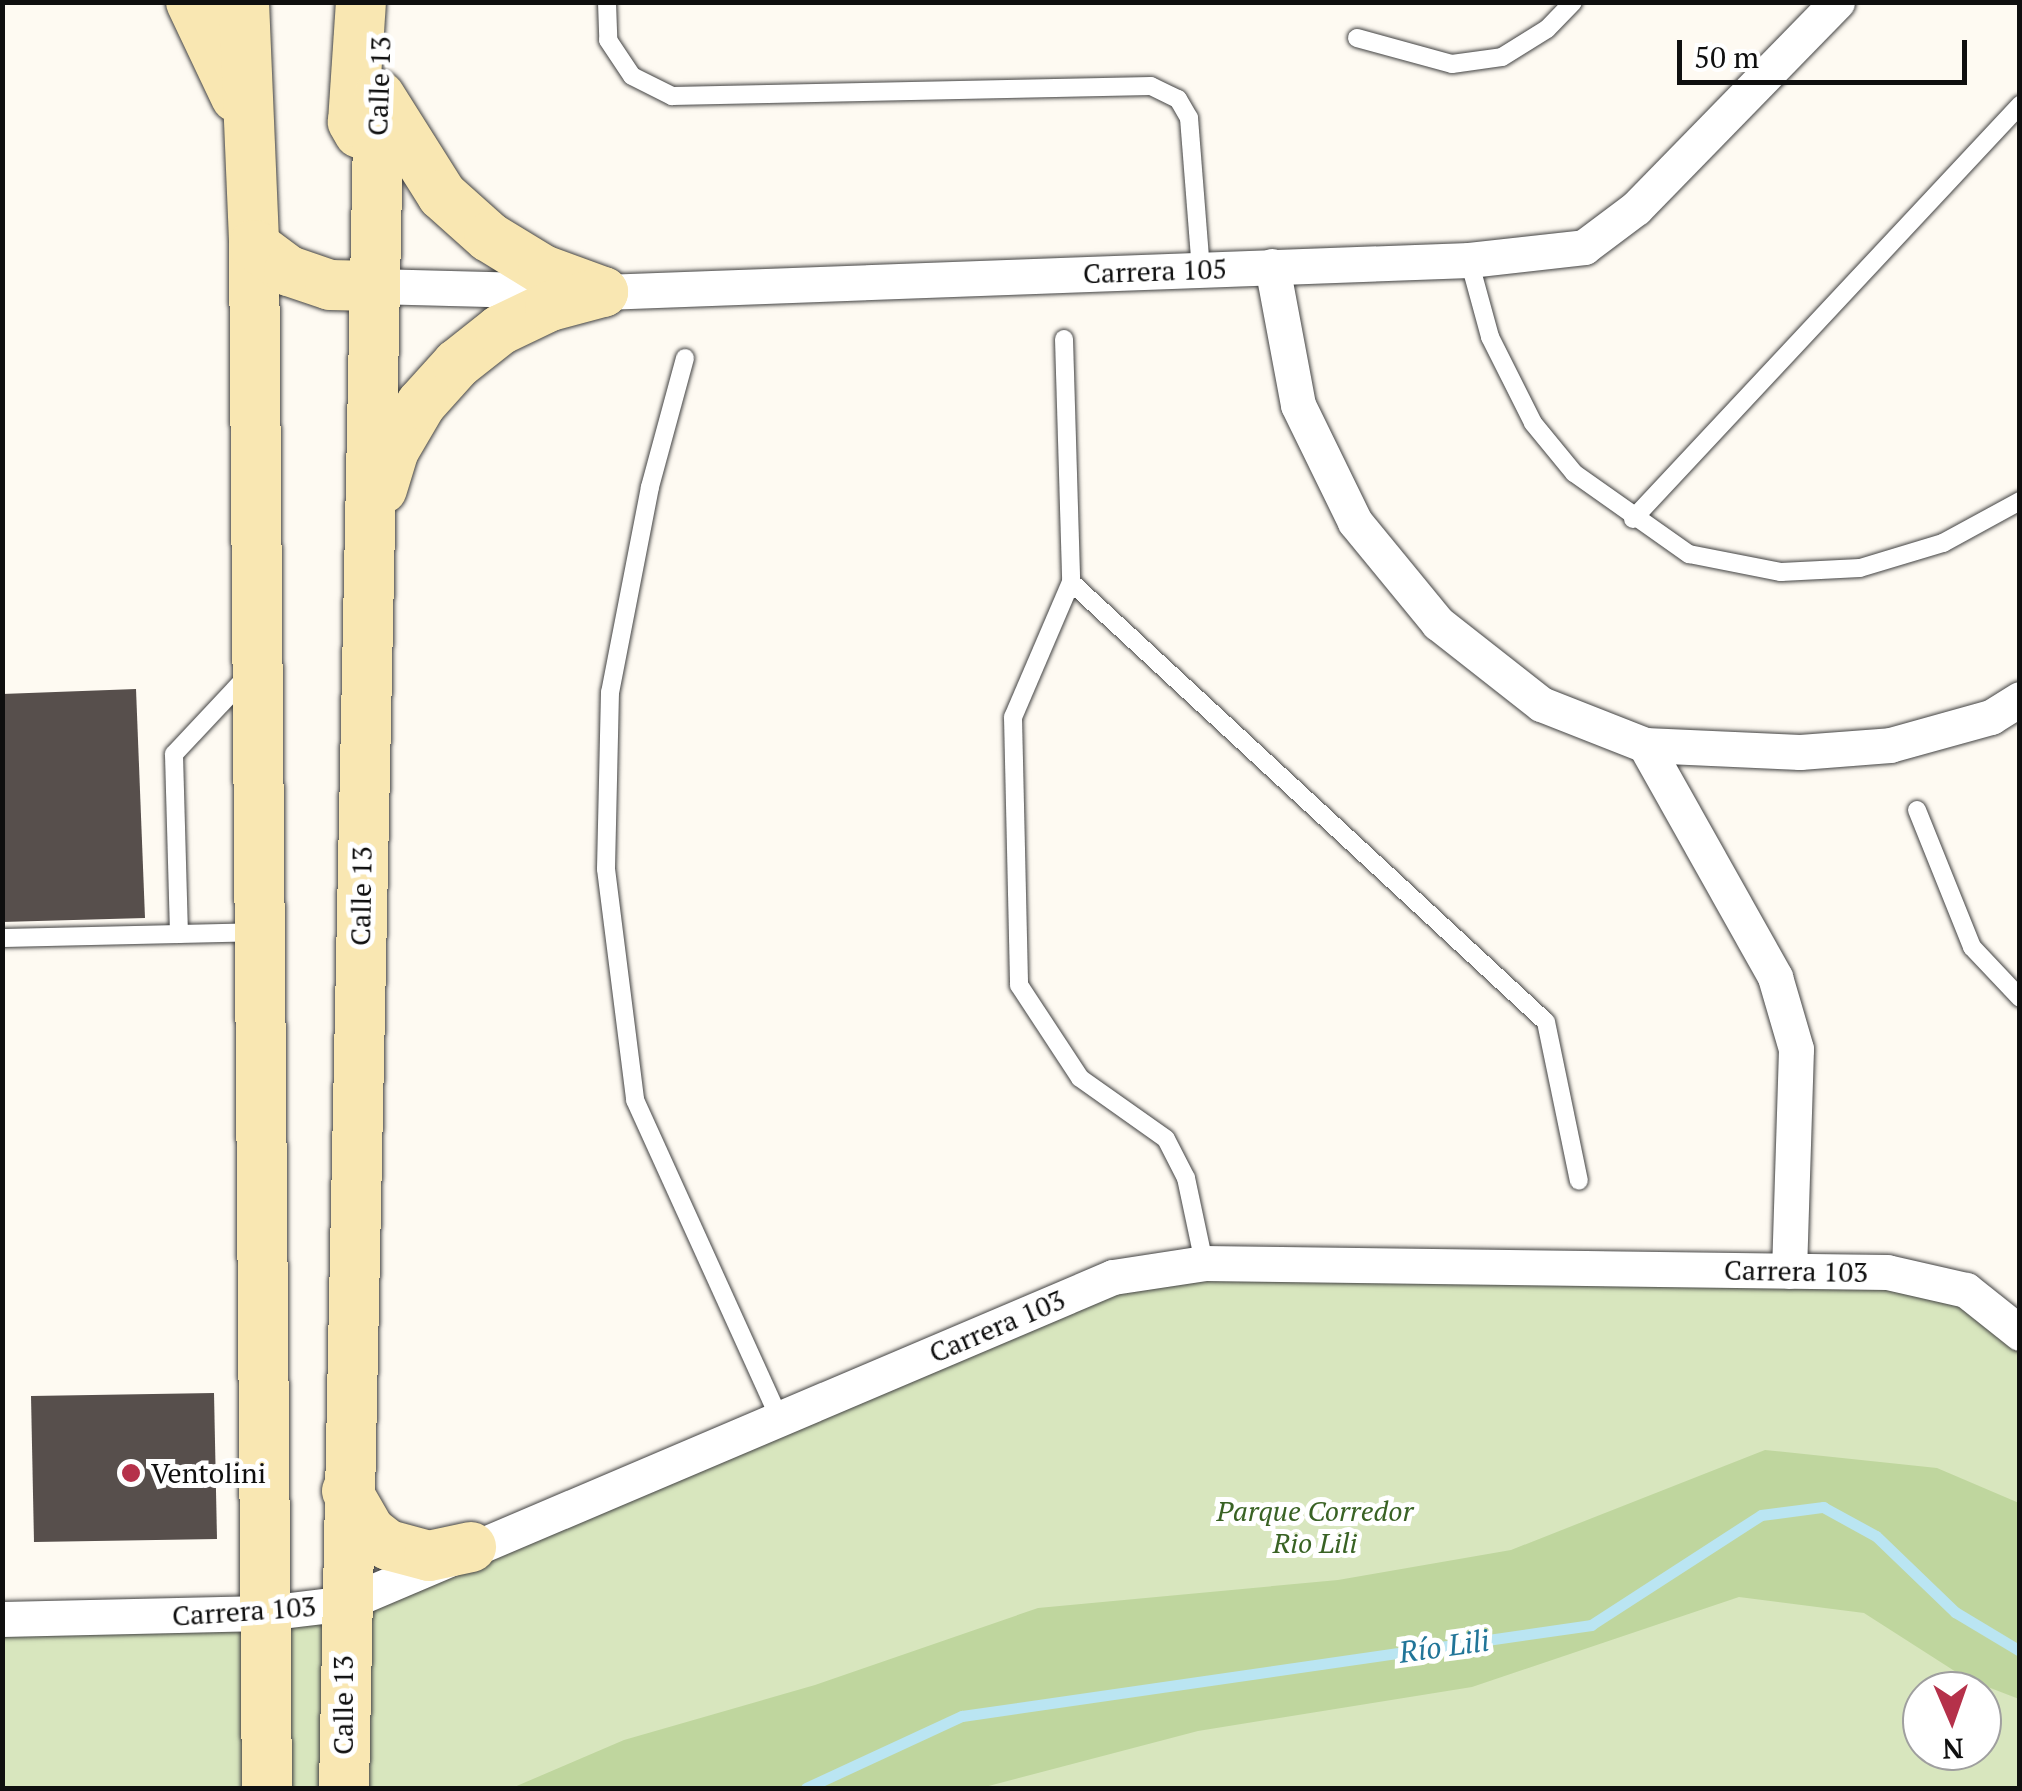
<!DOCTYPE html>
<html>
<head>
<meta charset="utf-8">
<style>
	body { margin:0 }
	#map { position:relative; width:2022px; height:1791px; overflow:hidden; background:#fefaf2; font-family:"PT Serif",serif }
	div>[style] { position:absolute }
	.green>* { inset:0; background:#d8e6be }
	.forest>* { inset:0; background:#bfd69e }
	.stream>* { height:11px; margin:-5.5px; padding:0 5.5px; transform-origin:5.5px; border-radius:5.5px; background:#bae5f2 }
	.building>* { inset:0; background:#574f4c }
	.roads { filter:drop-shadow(0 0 2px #424242) drop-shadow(0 0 2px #424242) }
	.service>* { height:18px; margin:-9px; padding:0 9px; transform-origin:9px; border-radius:9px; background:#fff }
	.minor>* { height:35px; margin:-17.5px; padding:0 17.5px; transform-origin:17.5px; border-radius:17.5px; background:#fff }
	.secondary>* { height:50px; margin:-25px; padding:0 25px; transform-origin:25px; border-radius:25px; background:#f9e7b2 }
	.dots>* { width:28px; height:28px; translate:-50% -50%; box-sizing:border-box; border:5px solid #fff; border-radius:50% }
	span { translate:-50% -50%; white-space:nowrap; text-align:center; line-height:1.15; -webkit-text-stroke:10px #fff; paint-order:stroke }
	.street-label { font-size:28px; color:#0f0f0f }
	.poi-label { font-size:28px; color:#0f0f0f }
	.left { translate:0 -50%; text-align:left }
	.park-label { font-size:28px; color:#396224; font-style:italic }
	.water-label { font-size:30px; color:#217598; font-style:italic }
	.frame { position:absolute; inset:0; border:5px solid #0f0f0f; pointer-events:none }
	.north { position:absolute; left:1902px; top:1671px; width:100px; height:100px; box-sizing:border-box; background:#fff; border:2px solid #9f9f9f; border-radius:50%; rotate:178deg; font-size:28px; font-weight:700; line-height:40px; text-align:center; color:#0f0f0f }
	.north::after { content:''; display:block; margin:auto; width:35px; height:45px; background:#b5314a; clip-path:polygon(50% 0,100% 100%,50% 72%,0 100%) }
	.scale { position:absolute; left:1677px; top:40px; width:290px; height:45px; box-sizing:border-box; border:5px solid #0f0f0f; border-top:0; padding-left:12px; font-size:30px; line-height:35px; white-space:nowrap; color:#0f0f0f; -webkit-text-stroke:8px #fff; paint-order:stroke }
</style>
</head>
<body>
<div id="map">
	<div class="green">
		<div style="clip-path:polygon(evenodd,1887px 1272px,2019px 1333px,2019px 1788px,3px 1788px,2px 1619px,305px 1609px,1113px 1277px,1887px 1272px,1922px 1691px,1982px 1691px,1982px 1751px,1922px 1751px,1922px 1691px)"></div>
	</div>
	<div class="forest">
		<div style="clip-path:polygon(1765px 1450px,1937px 1468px,2019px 1503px,2019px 1699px,1967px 1679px,1864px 1613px,1739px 1597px,1472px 1687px,1198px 1731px,981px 1788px,512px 1788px,624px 1740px,815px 1685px,1038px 1608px,1338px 1580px,1511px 1550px)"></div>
	</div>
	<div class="stream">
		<div style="left:806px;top:1788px;width:172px;rotate:-24.8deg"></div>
		<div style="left:962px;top:1716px;width:636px;rotate:-8.23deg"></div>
		<div style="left:1591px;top:1625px;width:202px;rotate:-32.9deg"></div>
		<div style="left:1761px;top:1515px;width:63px;rotate:-7.4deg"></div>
		<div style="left:1823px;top:1507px;width:60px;rotate:28.7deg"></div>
		<div style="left:1876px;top:1536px;width:110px;rotate:43.9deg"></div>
		<div style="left:1955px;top:1612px;width:76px;rotate:31deg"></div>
	</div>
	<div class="building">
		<div style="clip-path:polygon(136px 689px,145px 918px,2px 922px,2px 694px)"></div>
		<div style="clip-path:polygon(214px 1393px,217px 1539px,34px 1542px,31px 1396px)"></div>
	</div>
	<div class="roads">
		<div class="service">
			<div style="left:607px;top:2px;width:38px;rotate:88deg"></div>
			<div style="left:608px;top:40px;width:43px;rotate:56.3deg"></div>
			<div style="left:632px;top:76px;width:45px;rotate:26.6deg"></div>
			<div style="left:672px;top:96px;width:479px;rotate:-1.2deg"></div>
			<div style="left:1151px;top:86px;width:30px;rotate:26deg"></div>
			<div style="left:1178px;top:99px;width:22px;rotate:60deg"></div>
			<div style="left:1189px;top:118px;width:151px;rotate:85.5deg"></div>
			<div style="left:1357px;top:38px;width:98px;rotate:15.3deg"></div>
			<div style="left:1452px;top:64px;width:50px;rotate:-8deg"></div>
			<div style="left:1502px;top:57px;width:53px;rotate:-31.9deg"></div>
			<div style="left:1547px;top:29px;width:37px;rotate:-46deg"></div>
			<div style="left:1469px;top:260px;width:80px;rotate:74.7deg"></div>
			<div style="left:1490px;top:337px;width:96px;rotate:63.4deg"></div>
			<div style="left:1533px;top:423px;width:65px;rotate:50.6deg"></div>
			<div style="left:1574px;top:473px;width:141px;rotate:35.2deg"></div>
			<div style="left:1689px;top:554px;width:94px;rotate:11.1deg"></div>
			<div style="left:1781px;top:572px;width:79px;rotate:-2.9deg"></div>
			<div style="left:1860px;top:568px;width:87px;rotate:-16.8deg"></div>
			<div style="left:1943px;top:543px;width:88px;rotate:-28.6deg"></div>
			<div style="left:1064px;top:339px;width:243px;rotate:88.3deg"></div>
			<div style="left:1071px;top:582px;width:147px;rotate:113.2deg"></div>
			<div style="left:1013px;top:717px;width:268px;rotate:88.7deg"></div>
			<div style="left:1019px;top:985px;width:111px;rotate:56.7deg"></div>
			<div style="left:1080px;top:1078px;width:105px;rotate:35.3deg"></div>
			<div style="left:1166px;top:1139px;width:44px;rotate:62.9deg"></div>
			<div style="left:1186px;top:1178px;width:87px;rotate:78deg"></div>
			<div style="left:685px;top:358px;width:134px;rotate:105.2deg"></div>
			<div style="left:650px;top:487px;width:209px;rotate:101deg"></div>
			<div style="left:610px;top:692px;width:177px;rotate:91.3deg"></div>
			<div style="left:606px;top:869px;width:233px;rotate:82.8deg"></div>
			<div style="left:635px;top:1100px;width:348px;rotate:65.6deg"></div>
			<div style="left:1633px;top:519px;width:567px;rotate:-46.93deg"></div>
			<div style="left:1071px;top:582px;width:647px;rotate:42.81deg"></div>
			<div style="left:1546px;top:1022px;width:162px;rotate:78.3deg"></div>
			<div style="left:1917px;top:810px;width:148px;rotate:68.1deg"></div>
			<div style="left:1972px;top:947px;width:70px;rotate:46.7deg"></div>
			<div style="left:179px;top:934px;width:180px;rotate:-91.6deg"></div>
			<div style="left:174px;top:754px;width:110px;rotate:-46.8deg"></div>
			<div style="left:2px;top:938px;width:255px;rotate:-1.3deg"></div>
		</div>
		<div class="minor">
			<div style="left:1272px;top:266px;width:141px;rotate:79.4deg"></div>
			<div style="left:1298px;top:405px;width:130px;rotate:64deg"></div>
			<div style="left:1355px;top:522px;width:131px;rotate:50.6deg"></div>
			<div style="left:1438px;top:623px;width:131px;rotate:38.2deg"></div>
			<div style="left:1541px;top:704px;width:112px;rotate:21.5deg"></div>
			<div style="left:1645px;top:745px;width:155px;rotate:2.6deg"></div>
			<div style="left:1800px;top:752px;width:90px;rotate:-4.4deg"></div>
			<div style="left:1890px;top:745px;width:105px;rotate:-15.5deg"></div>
			<div style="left:1991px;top:717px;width:34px;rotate:-32deg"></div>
			<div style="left:373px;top:286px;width:230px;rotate:1.5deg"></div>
			<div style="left:603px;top:292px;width:867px;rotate:-2.12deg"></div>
			<div style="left:1469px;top:260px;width:116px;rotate:-6.4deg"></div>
			<div style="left:1584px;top:247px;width:65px;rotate:-36.9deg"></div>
			<div style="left:1636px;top:208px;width:288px;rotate:-45.7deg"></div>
			<div style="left:1645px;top:745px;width:266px;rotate:60.7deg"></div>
			<div style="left:1775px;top:977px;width:75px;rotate:73.7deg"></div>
			<div style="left:1796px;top:1049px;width:222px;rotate:91.8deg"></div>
			<div style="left:2px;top:1619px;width:263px;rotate:-1.3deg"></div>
			<div style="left:265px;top:1613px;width:82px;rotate:-7deg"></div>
			<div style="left:346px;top:1603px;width:833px;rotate:-23.03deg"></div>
			<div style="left:1113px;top:1277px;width:92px;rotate:-8.7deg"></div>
			<div style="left:1204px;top:1263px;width:683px;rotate:0.75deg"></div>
			<div style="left:1887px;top:1272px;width:81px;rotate:12.8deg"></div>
			<div style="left:1966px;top:1290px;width:69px;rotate:38.5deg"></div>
		</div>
		<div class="secondary">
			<div style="left:191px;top:2px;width:105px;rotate:64.7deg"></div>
			<div style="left:244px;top:2px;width:243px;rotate:87.6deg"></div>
			<div style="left:254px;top:245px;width:1543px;rotate:89.52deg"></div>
			<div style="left:381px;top:98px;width:115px;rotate:57.8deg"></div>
			<div style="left:442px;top:195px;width:63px;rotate:41.8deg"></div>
			<div style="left:489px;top:237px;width:63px;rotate:31.4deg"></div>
			<div style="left:543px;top:270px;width:64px;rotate:20.1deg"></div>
			<div style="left:359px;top:133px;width:13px;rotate:-119deg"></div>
			<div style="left:353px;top:122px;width:120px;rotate:-86.2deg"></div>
			<div style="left:254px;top:245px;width:44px;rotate:36.6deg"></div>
			<div style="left:289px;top:271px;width:43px;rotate:18.9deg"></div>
			<div style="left:330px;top:285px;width:43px;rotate:1.3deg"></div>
			<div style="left:382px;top:489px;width:39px;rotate:-73deg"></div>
			<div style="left:393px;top:452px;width:56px;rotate:-59.7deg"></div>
			<div style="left:421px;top:404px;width:54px;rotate:-48deg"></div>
			<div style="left:457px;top:364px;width:55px;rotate:-38.3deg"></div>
			<div style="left:500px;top:330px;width:55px;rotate:-25.6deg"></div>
			<div style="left:550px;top:306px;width:55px;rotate:-14.8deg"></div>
			<div style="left:347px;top:1491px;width:46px;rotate:60.1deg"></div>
			<div style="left:370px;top:1531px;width:23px;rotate:38deg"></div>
			<div style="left:388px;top:1545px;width:42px;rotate:15deg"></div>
			<div style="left:429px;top:1556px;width:43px;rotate:-12.1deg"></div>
			<div style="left:344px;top:1788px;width:1693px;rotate:-88.82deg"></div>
		</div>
	</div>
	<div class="dots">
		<div style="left:131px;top:1473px;background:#b5314a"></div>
	</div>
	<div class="street-label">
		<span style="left:379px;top:86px;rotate:-88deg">Calle 13</span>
		<span style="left:1155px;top:271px;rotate:-2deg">Carrera 105</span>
		<span style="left:361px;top:896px;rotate:-89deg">Calle 13</span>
		<span style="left:1796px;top:1271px;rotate:1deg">Carrera 103</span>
		<span style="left:997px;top:1326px;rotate:-23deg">Carrera 103</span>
		<span style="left:244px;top:1611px;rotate:-4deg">Carrera 103</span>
		<span style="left:343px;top:1705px;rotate:-90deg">Calle 13</span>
	</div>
	<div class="poi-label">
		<span class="left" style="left:151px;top:1473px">Ventolini</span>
	</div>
	<div class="park-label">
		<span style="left:1315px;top:1527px">Parque Corredor<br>Rio Lili</span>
	</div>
	<div class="water-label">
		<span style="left:1444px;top:1646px;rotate:-8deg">Río Lili</span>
	</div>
	<div class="frame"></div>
	<div class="north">N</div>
	<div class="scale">50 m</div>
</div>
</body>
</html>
